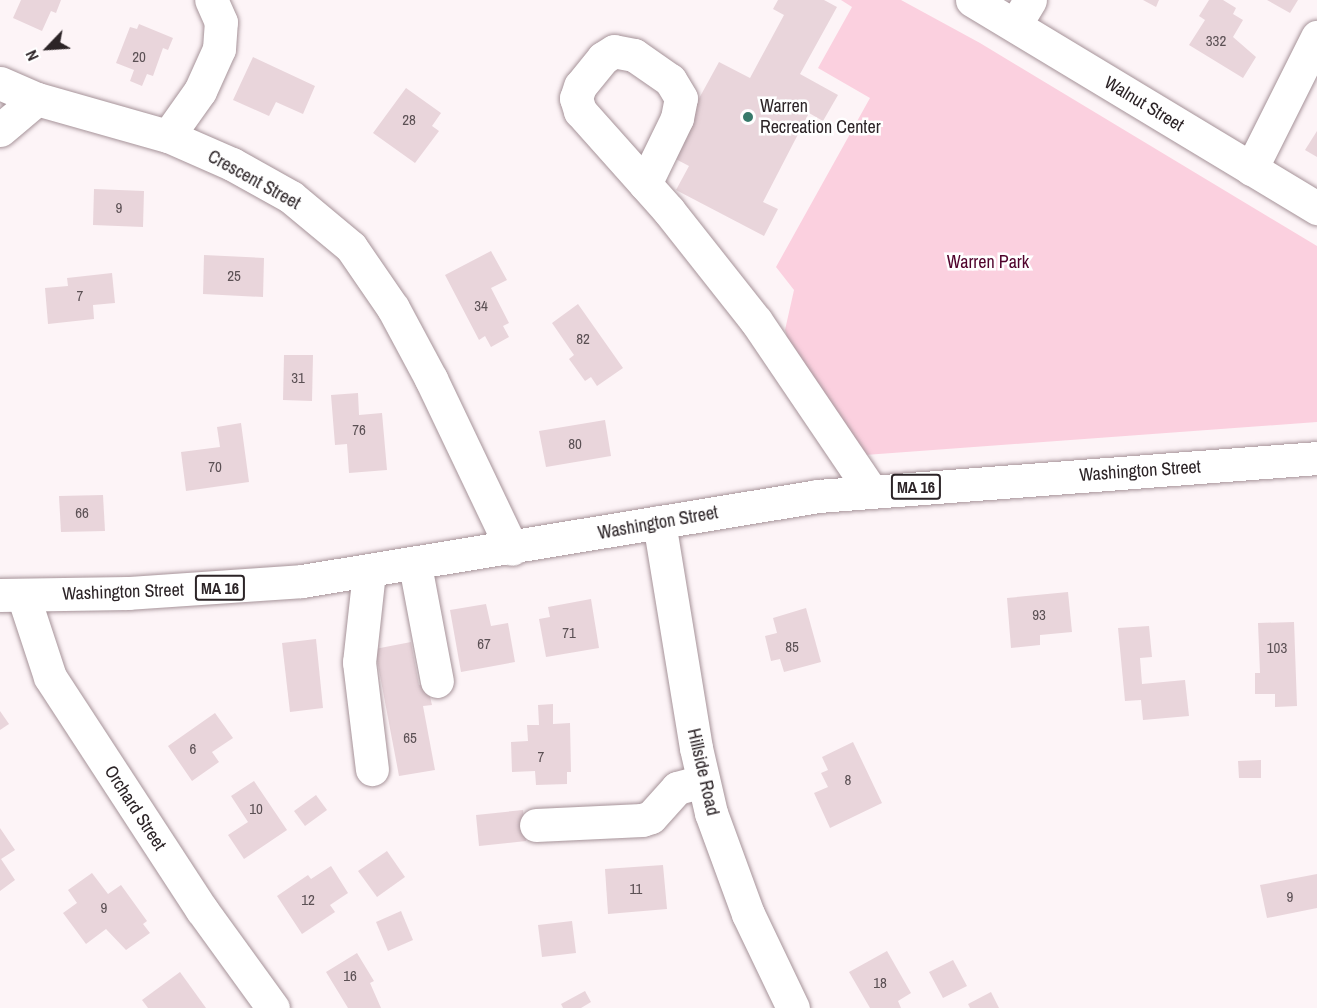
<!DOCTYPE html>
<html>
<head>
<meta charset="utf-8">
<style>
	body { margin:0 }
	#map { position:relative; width:1317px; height:1008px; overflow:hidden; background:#fdf4f7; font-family:"Archivo Narrow",sans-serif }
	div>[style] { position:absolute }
	.green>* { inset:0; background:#fbd0df }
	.building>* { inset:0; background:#e9d5db }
	.roads { filter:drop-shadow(0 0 2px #a69399) drop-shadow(0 0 2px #a69399) }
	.minor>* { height:33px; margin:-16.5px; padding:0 16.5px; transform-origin:16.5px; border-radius:16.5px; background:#fff }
	.major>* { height:33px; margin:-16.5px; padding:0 16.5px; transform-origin:16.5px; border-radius:16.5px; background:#fff }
	.dots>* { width:16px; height:16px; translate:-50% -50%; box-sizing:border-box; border:3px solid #fff; border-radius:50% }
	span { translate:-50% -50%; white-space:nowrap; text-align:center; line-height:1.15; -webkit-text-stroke:5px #fff; paint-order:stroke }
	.number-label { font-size:15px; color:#5b5054 }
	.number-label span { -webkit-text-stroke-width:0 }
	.shield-label span { padding:2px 4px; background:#fff; border:2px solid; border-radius:4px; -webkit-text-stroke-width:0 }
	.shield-label { font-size:16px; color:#2c2427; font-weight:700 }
	.street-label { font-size:18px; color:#2c2427 }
	.poi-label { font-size:18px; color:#2c2427 }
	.left { translate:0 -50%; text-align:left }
	.park-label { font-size:18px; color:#50032c }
	.north { position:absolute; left:18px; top:18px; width:60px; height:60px; -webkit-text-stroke:4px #fff; paint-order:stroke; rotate:245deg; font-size:16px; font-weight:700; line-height:24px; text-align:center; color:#2c2427 }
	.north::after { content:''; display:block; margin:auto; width:21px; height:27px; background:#2c2427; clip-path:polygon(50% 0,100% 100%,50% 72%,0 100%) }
</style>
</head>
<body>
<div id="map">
	<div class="green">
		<div style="clip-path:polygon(841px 0,901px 0,980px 43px,1317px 246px,1317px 422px,865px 455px,790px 347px,785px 330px,794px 290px,776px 267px,870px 98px,818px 68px,852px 7px)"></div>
	</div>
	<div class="building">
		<div style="clip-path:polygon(21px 0,61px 0,56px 13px,51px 11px,42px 31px,13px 18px)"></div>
		<div style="clip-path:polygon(778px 0,824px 0,837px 7px,800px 74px,838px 95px,823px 121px,809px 113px,763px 202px,778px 209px,764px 236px,676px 190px,689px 166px,668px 155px,719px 62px,750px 78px,784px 15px,773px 9px)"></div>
		<div style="clip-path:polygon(1143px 0,1159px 0,1156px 7px)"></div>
		<div style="clip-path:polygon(1209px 0,1223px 0,1236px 8px,1233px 14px,1243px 20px,1233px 37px,1256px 57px,1243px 78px,1189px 45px,1205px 20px,1199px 16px)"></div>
		<div style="clip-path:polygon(1267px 0,1298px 0,1290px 13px)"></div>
		<div style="clip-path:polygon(139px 24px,173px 38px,168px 50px,163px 48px,153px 76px,147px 74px,142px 86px,130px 81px,134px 70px,116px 63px,130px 27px,137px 29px)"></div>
		<div style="clip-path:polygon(253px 57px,315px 86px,303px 114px,276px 102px,269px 116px,233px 100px)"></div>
		<div style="clip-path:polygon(406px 88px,441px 113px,432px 126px,439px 131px,415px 163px,373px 133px)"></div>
		<div style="clip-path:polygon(1317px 131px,1317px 157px,1305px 150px)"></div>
		<div style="clip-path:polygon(94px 189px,144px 191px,143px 227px,93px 225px)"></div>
		<div style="clip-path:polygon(491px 251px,507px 280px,491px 288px,509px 323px,503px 326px,509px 337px,491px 347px,485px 336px,479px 340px,445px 275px)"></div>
		<div style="clip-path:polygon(204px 255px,264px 258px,263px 297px,203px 294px)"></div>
		<div style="clip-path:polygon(112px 273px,115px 303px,93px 305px,94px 319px,48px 324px,45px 288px,68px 286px,67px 278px)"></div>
		<div style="clip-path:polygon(578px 304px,623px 368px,597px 386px,591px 377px,585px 381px,569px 359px,574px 355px,552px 323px)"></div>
		<div style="clip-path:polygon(284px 355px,313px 355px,312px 401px,283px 400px)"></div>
		<div style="clip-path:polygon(358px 393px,359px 415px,382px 413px,387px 470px,349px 473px,347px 444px,335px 445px,331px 395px)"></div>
		<div style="clip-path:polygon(605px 420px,611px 456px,546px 467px,539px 431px)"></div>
		<div style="clip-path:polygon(241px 423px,249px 482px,186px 491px,181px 452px,220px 447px,217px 427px)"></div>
		<div style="clip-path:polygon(103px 495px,105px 531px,61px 532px,59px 496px)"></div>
		<div style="clip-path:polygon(1068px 592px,1072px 632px,1040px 635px,1040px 645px,1011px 648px,1007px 598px)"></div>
		<div style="clip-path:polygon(591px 599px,599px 648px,546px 657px,539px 619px,550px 617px,548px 607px)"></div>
		<div style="clip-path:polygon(486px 604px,491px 626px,508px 623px,515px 662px,461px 672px,450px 610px)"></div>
		<div style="clip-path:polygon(806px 608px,821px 662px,784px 672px,780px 659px,771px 661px,765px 636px,777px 633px,773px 618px)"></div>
		<div style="clip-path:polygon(1294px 622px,1297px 706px,1275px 707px,1275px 694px,1255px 694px,1255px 673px,1260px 673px,1258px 623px)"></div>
		<div style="clip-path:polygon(1149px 626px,1152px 657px,1140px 658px,1142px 684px,1185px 680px,1189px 716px,1143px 720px,1141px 700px,1125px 701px,1118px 628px)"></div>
		<div style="clip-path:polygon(316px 639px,323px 708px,290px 712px,282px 643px)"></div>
		<div style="clip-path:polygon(411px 642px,419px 685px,427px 683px,432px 705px,423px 706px,435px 770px,399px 776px,375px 649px)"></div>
		<div style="clip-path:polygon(553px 704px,553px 724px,570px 723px,571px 772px,567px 772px,567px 784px,536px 785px,535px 771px,512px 772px,511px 742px,528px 741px,527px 725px,539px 725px,538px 705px)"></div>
		<div style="clip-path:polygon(0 711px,9px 724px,0 730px)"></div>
		<div style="clip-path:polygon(215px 713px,233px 738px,212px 752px,219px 762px,192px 781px,168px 746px)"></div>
		<div style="clip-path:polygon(853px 742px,882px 803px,830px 828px,814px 793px,828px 787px,821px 773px,828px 770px,822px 757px)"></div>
		<div style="clip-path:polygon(1261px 760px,1261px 778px,1239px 778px,1238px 761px)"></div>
		<div style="clip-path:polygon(254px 781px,287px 830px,244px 859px,228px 835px,248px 822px,231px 796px)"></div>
		<div style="clip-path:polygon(316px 795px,327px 810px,305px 826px,294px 811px)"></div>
		<div style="clip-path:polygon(523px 810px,526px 841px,479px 846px,476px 815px)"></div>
		<div style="clip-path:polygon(0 828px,15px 850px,1px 859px,15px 880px,0 891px)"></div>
		<div style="clip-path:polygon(387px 851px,405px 877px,377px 897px,358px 871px)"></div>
		<div style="clip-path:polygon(663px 865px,667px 909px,608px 914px,605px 869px)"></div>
		<div style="clip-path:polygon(331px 866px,348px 893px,330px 905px,335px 912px,302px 934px,277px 896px,308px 875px,311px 879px)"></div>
		<div style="clip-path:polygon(92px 873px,108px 894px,121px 885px,147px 921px,143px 924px,150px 933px,126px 950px,106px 929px,86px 944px,63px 913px,77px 903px,68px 890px)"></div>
		<div style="clip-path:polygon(1317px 874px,1317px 908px,1267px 918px,1260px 885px)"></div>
		<div style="clip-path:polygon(401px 911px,413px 940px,388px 951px,376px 922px)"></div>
		<div style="clip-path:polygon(572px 921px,576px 953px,542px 957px,538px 925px)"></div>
		<div style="clip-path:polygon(887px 951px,911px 993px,898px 1001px,901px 1008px,870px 1008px,849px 972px)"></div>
		<div style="clip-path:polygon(357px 953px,374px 981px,370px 983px,381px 1008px,348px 1008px,326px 972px)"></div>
		<div style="clip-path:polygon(953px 960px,967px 986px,943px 998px,929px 972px)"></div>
		<div style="clip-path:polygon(180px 972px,206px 1008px,148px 1008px,142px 1000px)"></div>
		<div style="clip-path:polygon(585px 991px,591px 1002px,581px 1008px,563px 1008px,561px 1004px)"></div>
		<div style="clip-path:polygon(991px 992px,999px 1008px,970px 1008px,968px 1004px)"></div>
	</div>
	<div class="roads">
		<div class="minor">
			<div style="left:972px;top:0;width:403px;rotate:31.1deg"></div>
			<div style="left:1015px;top:25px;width:29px;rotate:-59deg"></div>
			<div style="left:0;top:83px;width:40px;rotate:23.4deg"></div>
			<div style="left:0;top:130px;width:48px;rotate:-40deg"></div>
			<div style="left:37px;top:99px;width:136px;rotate:15.8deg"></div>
			<div style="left:168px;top:136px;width:70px;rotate:23.6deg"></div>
			<div style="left:232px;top:164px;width:68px;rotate:29.2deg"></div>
			<div style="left:291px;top:197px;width:78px;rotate:39.8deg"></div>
			<div style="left:351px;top:247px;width:74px;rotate:55.5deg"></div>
			<div style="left:393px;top:308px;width:81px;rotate:61.8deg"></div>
			<div style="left:431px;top:379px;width:188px;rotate:64.5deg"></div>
			<div style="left:168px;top:136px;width:55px;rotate:-54.6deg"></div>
			<div style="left:200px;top:91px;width:46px;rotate:-65.7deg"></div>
			<div style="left:219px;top:49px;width:27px;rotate:-86deg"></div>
			<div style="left:221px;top:22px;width:24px;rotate:-114deg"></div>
			<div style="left:1251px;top:169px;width:148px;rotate:-63.4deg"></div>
			<div style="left:645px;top:184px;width:73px;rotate:-64.1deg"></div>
			<div style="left:677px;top:118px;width:20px;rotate:-79deg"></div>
			<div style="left:681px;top:98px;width:21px;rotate:-121deg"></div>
			<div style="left:670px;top:80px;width:44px;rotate:-145.2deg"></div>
			<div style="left:634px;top:55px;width:20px;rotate:-169deg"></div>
			<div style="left:614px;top:51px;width:13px;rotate:148deg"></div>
			<div style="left:603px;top:58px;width:36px;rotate:129deg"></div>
			<div style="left:580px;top:86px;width:13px;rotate:108deg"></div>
			<div style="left:576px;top:98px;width:14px;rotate:73deg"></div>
			<div style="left:580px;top:111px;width:134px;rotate:48.3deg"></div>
			<div style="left:669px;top:211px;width:140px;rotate:51.7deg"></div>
			<div style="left:756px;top:321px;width:205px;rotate:55.9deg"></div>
			<div style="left:659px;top:522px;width:229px;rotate:80.7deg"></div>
			<div style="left:696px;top:748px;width:67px;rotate:77deg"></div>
			<div style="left:711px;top:813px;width:108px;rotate:69.9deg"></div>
			<div style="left:748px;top:914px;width:104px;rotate:64.4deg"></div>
			<div style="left:415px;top:565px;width:118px;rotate:79.3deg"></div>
			<div style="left:369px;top:572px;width:91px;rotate:96.3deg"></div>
			<div style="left:359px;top:662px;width:108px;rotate:83.1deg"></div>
			<div style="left:23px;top:595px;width:86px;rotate:71.8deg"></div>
			<div style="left:50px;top:677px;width:278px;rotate:56.9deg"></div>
			<div style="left:202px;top:910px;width:121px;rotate:54.1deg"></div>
			<div style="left:536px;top:825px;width:106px;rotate:-2.7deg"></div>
			<div style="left:642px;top:820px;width:9px;rotate:-18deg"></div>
			<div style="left:651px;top:817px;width:39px;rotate:-48deg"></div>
			<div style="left:677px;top:788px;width:27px;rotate:-15deg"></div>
		</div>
		<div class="major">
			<div style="left:0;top:595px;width:128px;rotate:-0.9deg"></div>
			<div style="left:128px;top:593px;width:174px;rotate:-3.9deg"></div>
			<div style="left:302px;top:581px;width:523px;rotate:-9.35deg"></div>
			<div style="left:818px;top:496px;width:500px;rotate:-4.35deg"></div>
		</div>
	</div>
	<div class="dots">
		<div style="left:748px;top:117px;background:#37796a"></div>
	</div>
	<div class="number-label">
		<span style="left:1216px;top:41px">332</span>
		<span style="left:139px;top:57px">20</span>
		<span style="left:409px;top:120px">28</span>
		<span style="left:119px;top:208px">9</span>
		<span style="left:234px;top:276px">25</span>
		<span style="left:80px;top:296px">7</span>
		<span style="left:481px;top:306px">34</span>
		<span style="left:583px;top:339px">82</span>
		<span style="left:298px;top:378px">31</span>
		<span style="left:359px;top:430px">76</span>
		<span style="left:575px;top:444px">80</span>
		<span style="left:215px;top:467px">70</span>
		<span style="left:82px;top:513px">66</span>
		<span style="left:1039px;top:615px">93</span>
		<span style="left:569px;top:633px">71</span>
		<span style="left:484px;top:644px">67</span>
		<span style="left:792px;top:647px">85</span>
		<span style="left:1277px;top:648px">103</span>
		<span style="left:410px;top:738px">65</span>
		<span style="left:193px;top:749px">6</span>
		<span style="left:541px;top:757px">7</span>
		<span style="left:848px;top:780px">8</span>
		<span style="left:256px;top:809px">10</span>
		<span style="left:636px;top:889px">11</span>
		<span style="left:1290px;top:897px">9</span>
		<span style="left:308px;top:900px">12</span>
		<span style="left:104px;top:908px">9</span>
		<span style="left:350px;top:976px">16</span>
		<span style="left:880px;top:983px">18</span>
	</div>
	<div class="shield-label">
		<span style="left:916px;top:487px">MA 16</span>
		<span style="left:220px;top:588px">MA 16</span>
	</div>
	<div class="street-label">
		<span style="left:1144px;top:104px;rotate:31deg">Walnut Street</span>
		<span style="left:254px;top:180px;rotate:29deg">Crescent Street</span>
		<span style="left:1140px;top:471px;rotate:-4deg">Washington Street</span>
		<span style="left:658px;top:523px;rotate:-10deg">Washington Street</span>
		<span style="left:123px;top:592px;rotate:-2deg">Washington Street</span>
		<span style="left:703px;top:772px;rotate:77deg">Hillside Road</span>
		<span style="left:135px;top:808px;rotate:57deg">Orchard Street</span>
	</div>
	<div class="poi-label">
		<span class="left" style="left:760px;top:117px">Warren<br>Recreation Center</span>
	</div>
	<div class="park-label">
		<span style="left:988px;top:262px">Warren Park</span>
	</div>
	<div class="north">N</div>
</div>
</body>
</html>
